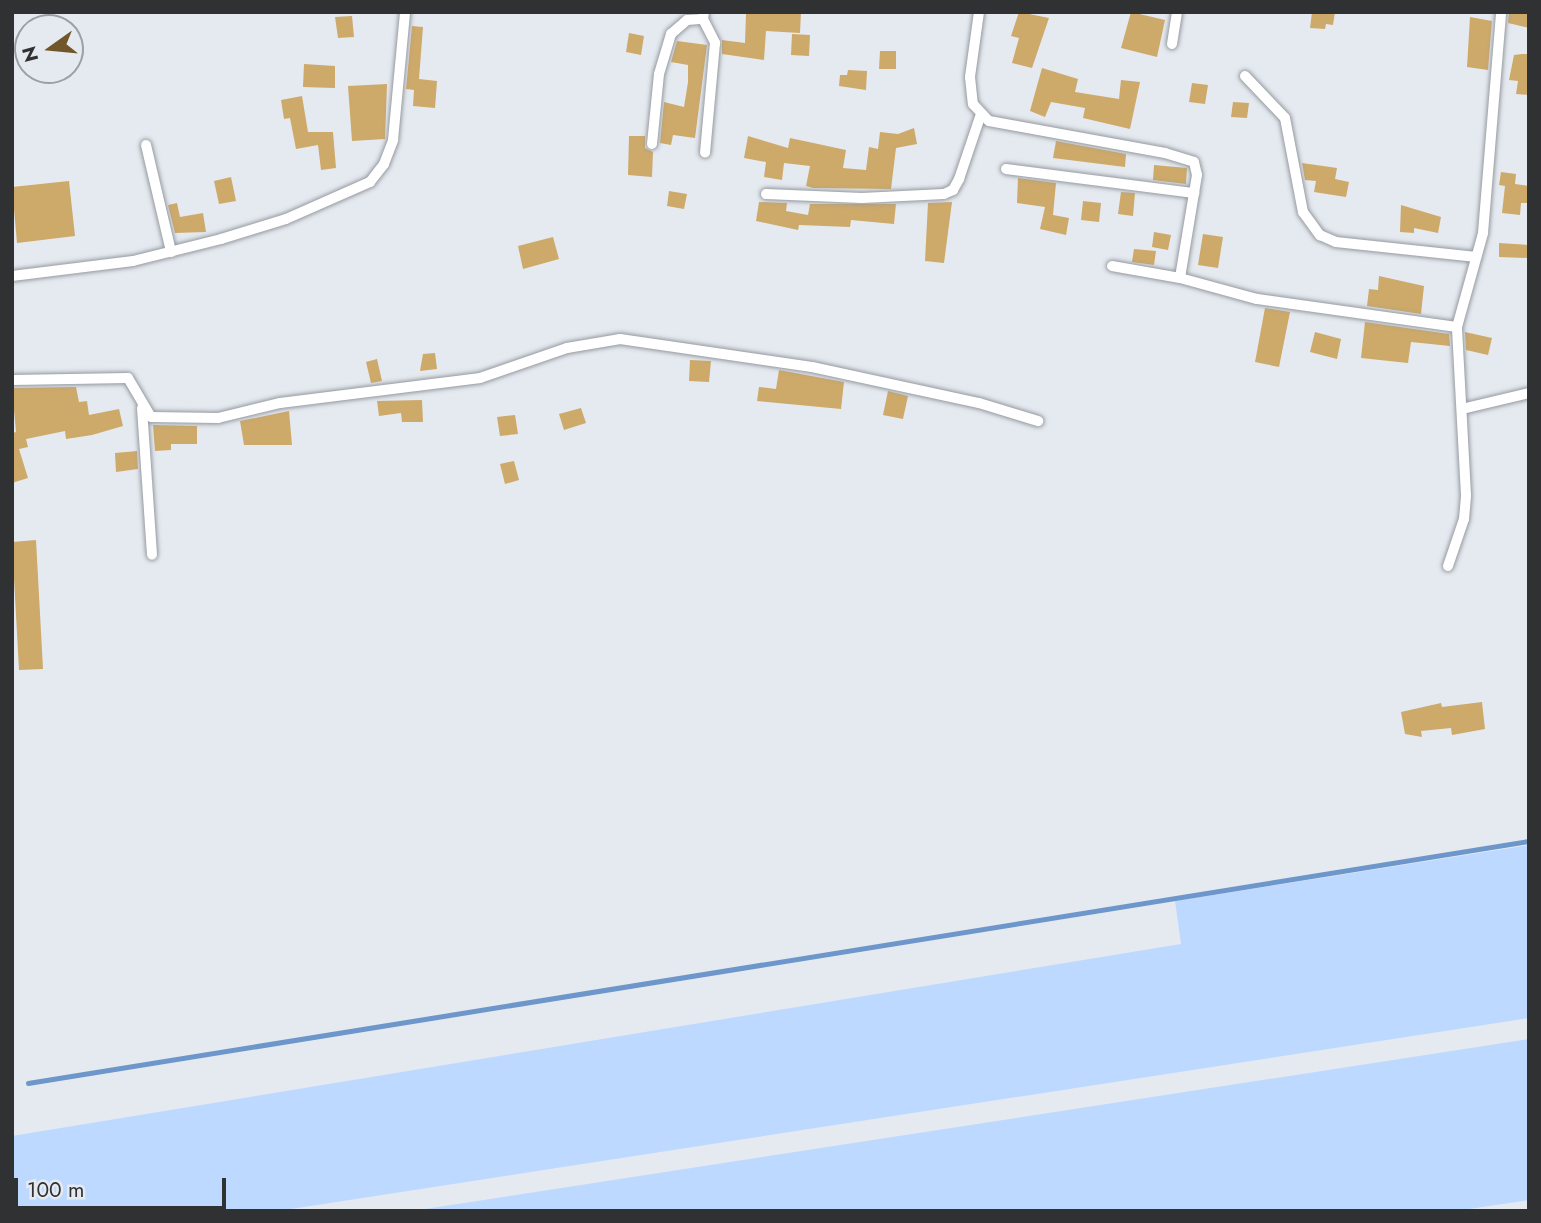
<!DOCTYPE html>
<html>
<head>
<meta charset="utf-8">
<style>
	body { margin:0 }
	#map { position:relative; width:1541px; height:1223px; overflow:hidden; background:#e5eaf0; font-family:Jost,sans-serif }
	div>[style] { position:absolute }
	.green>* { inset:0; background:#bdd9ff }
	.stream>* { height:4.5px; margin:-2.25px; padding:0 2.25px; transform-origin:2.25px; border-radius:2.25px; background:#6d96cb }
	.building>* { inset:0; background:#cda96a }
	.roads { filter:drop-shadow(0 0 2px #959aa0) drop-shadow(0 0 2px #959aa0) }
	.street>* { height:10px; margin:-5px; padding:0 5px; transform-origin:5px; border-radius:5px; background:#fff }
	span { translate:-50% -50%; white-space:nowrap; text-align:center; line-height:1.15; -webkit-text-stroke:6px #e5eaf0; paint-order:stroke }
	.frame { position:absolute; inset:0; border:14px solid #2f3133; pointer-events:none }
	.north { position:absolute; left:14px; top:14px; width:70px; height:70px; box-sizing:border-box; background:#e5eaf0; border:2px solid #9ca0a4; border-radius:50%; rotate:255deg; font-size:19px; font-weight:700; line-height:28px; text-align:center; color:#2f3133 }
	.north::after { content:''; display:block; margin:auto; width:24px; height:32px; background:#705628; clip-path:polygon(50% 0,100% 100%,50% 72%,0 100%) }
	.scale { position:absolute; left:14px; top:1178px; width:212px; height:32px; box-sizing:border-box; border:4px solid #2f3133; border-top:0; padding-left:9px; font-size:21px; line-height:24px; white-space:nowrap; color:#2f3133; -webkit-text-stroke:5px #e5eaf0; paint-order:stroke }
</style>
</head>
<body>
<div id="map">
	<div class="green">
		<div style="clip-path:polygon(1529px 845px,1529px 1018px,278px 1211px,12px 1211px,12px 1136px,1181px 944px,1175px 901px)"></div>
		<div style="clip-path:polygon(1529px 1039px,1529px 1200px,1456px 1211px,412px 1211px)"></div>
	</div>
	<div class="stream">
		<div style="left:28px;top:1083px;width:1520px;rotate:-9.16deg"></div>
	</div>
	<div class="building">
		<div style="clip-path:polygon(783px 12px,801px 12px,800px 33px,766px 31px,764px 60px,722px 54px,722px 40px,745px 43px,746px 14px)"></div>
		<div style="clip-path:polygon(1019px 12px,1049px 18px,1032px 68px,1012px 63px,1019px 38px,1011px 36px)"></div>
		<div style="clip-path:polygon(1131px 12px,1165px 20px,1157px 57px,1121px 48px)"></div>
		<div style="clip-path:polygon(1312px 12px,1335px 12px,1333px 25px,1326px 24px,1325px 29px,1310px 28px)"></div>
		<div style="clip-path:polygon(1509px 12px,1529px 12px,1529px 28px,1508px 23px)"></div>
		<div style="clip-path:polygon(352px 16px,354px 37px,338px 38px,335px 17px)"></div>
		<div style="clip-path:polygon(1470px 17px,1492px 21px,1488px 70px,1467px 67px)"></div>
		<div style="clip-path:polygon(412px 26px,423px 27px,419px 79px,437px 81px,435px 108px,413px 106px,414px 90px,406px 89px)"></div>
		<div style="clip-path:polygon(629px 33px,644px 36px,641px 55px,626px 52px)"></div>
		<div style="clip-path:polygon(792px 34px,810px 35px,809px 56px,791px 55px)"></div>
		<div style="clip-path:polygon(677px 41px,707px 45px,695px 138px,673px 135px,671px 145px,660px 143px,664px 102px,684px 107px,688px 82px,688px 65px,671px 62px)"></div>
		<div style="clip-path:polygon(880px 51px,896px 51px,896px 69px,879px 69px)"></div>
		<div style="clip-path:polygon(1522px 54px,1529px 54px,1529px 95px,1516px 94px,1518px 81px,1509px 80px,1514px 55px)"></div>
		<div style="clip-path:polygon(304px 64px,335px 66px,335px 88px,303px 87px)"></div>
		<div style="clip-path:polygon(1042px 68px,1078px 79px,1075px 92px,1119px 99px,1121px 80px,1140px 82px,1130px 129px,1083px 118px,1085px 108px,1051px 102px,1045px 117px,1030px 111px)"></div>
		<div style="clip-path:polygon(848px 70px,867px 71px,866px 90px,839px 86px,840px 75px,847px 75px)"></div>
		<div style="clip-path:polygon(1192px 83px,1208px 85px,1205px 104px,1189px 102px)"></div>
		<div style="clip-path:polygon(387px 84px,385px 139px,352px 141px,348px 86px)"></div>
		<div style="clip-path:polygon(302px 96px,308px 132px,333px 132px,336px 168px,321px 170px,318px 145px,296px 149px,290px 118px,284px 119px,281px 100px)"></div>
		<div style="clip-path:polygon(1233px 102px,1249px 103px,1247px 118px,1231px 117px)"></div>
		<div style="clip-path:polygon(914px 128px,917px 144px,896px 148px,891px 189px,813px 188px,806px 186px,810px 166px,784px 163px,782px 180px,764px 177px,766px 162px,744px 158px,748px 136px,788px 148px,790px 138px,846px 150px,843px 168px,866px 170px,869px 147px,878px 149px,880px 132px,898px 134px)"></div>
		<div style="clip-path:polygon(629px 136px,645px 136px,645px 148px,653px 152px,652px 177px,628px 175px)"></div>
		<div style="clip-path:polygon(1056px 141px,1126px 154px,1125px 167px,1053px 158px)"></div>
		<div style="clip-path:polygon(1302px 163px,1337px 168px,1335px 179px,1349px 182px,1346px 197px,1314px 192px,1316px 181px,1305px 180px)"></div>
		<div style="clip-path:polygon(1154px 165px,1187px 168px,1186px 184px,1153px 180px)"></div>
		<div style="clip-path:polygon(1501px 172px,1516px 174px,1515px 184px,1529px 186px,1529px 203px,1521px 203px,1520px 215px,1502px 213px,1505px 186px,1499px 185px)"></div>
		<div style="clip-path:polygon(231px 177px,236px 201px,219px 204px,214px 181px)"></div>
		<div style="clip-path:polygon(1018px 178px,1056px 183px,1053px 215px,1069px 218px,1066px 235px,1040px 229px,1045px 207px,1017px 203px)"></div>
		<div style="clip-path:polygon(69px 181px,75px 236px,17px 243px,12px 187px)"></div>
		<div style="clip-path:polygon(669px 191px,687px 194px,684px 209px,667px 206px)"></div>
		<div style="clip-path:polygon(1121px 192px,1135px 193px,1133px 216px,1118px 214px)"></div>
		<div style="clip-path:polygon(1083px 201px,1101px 203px,1099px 222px,1081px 220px)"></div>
		<div style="clip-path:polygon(759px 202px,787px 203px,786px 211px,808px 215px,810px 204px,896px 204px,894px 224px,851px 220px,850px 227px,799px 225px,798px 230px,756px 221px)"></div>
		<div style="clip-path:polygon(952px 202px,944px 263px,925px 261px,928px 203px)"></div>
		<div style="clip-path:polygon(177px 203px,180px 217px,203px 213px,206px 232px,175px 233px,168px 205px)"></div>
		<div style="clip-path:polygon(1401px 205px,1441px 217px,1438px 233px,1414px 228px,1414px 233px,1400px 232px)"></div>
		<div style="clip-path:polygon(1154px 232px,1171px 235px,1168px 250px,1152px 247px)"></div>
		<div style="clip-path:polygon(1203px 234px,1223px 237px,1218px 268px,1198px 265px)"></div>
		<div style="clip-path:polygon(553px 237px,559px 259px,523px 269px,518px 246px)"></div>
		<div style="clip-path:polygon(1499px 243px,1529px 245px,1529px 258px,1499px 257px)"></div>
		<div style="clip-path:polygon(1134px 249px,1156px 251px,1154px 265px,1132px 262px)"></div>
		<div style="clip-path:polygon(1379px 276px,1424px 286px,1421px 314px,1367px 306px,1369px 289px,1378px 290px)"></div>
		<div style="clip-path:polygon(1265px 308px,1290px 312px,1279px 367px,1255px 362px)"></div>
		<div style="clip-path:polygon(1365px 322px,1449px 334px,1450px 346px,1411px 342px,1408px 363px,1361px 358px)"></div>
		<div style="clip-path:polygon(1315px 332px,1341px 339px,1337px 359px,1310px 352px)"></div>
		<div style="clip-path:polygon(1465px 332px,1492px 338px,1488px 355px,1466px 350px)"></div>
		<div style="clip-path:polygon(435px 353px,437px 369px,420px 371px,423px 354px)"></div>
		<div style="clip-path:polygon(377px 359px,382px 381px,371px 383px,366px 362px)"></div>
		<div style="clip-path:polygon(690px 360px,711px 361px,709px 382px,689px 381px)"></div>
		<div style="clip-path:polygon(779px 370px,844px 382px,841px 409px,757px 401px,759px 387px,776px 389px)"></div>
		<div style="clip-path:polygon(76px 387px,79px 402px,87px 401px,89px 415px,119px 409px,123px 426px,92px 435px,66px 439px,65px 431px,26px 439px,28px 447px,19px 449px,28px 478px,12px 483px,12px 433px,16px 432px,12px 388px)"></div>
		<div style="clip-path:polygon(888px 391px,908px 396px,903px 419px,883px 415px)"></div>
		<div style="clip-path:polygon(422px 400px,423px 422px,402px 422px,401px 413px,379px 416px,377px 401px)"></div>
		<div style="clip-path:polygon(581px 408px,586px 423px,564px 430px,559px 414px)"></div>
		<div style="clip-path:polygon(289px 411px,292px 445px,244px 445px,240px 421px)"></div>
		<div style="clip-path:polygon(515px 415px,518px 434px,500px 436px,497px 417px)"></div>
		<div style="clip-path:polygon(153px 425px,197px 426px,197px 444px,171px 444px,171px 450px,155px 451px)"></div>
		<div style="clip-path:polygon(137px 451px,138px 469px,116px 472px,115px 453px)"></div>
		<div style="clip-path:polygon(514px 461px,519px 480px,505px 484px,500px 464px)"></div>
		<div style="clip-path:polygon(36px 540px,43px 669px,19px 670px,12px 542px)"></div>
		<div style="clip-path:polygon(1482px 702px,1485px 729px,1452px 735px,1451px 728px,1421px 731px,1422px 737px,1405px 734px,1401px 712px,1441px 703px,1442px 707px)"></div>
	</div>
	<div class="roads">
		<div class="street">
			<div style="left:979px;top:12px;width:66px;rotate:97.9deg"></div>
			<div style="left:970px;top:77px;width:27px;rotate:84deg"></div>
			<div style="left:973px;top:104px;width:23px;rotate:47deg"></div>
			<div style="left:989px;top:121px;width:179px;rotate:10.3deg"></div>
			<div style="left:1165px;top:153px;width:30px;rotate:17deg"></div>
			<div style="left:1194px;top:162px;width:13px;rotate:77deg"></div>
			<div style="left:1197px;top:175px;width:104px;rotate:99.4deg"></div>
			<div style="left:703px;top:19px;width:27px;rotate:63deg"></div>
			<div style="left:715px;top:43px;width:110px;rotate:95.2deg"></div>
			<div style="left:1172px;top:44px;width:32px;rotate:-81deg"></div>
			<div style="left:1245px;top:76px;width:58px;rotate:46.4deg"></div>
			<div style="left:1285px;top:118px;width:96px;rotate:79.2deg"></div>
			<div style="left:1303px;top:212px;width:29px;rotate:54deg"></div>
			<div style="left:1320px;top:235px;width:17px;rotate:24deg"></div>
			<div style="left:1336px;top:242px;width:141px;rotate:6.1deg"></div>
			<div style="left:652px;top:144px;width:70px;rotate:-84.3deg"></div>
			<div style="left:659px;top:74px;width:42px;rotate:-73.3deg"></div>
			<div style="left:671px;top:34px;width:21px;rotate:-41deg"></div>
			<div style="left:687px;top:20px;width:16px;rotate:-4deg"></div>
			<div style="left:703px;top:19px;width:7px;rotate:-82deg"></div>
			<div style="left:146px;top:145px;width:110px;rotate:76.8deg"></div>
			<div style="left:1006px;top:169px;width:190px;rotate:7.3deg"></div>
			<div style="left:766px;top:194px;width:96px;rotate:2.4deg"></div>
			<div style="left:862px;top:198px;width:82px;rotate:-2.8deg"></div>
			<div style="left:944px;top:194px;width:10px;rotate:-24deg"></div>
			<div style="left:953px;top:190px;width:13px;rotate:-61deg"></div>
			<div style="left:959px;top:179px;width:69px;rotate:-71.3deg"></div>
			<div style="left:1112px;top:266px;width:69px;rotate:10deg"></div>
			<div style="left:1180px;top:278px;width:80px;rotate:15.3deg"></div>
			<div style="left:1257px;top:299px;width:202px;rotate:8deg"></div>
			<div style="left:12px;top:276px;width:122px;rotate:-7.1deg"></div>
			<div style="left:133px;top:261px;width:91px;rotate:-14deg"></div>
			<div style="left:221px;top:239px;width:68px;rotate:-17.1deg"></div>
			<div style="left:286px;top:219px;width:92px;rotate:-23.8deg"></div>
			<div style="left:370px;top:182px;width:23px;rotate:-52deg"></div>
			<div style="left:384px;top:164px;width:26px;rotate:-69deg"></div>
			<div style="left:393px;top:140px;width:129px;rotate:-84.6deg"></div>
			<div style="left:12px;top:380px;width:116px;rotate:-1deg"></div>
			<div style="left:128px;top:378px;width:45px;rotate:59.5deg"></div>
			<div style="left:151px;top:417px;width:67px;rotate:0.9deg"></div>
			<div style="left:218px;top:418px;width:64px;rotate:-13.6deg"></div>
			<div style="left:280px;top:403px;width:202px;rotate:-7.1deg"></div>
			<div style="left:480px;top:378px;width:92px;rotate:-19deg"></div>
			<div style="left:567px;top:348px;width:54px;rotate:-9.6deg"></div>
			<div style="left:620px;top:339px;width:194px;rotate:8.3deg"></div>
			<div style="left:812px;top:367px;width:171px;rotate:12.2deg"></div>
			<div style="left:979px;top:403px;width:62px;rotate:17deg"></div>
			<div style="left:142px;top:408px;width:147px;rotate:86.1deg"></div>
			<div style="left:1462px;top:409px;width:69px;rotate:-13.4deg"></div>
			<div style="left:1448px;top:566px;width:50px;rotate:-71.2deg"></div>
			<div style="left:1464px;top:519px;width:24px;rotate:-85deg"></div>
			<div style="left:1466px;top:495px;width:168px;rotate:-93.1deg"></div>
			<div style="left:1457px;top:327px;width:98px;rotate:-74.5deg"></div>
			<div style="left:1483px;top:233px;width:222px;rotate:-85.3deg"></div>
		</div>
	</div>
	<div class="frame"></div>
	<div class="north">N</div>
	<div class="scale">100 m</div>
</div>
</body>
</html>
